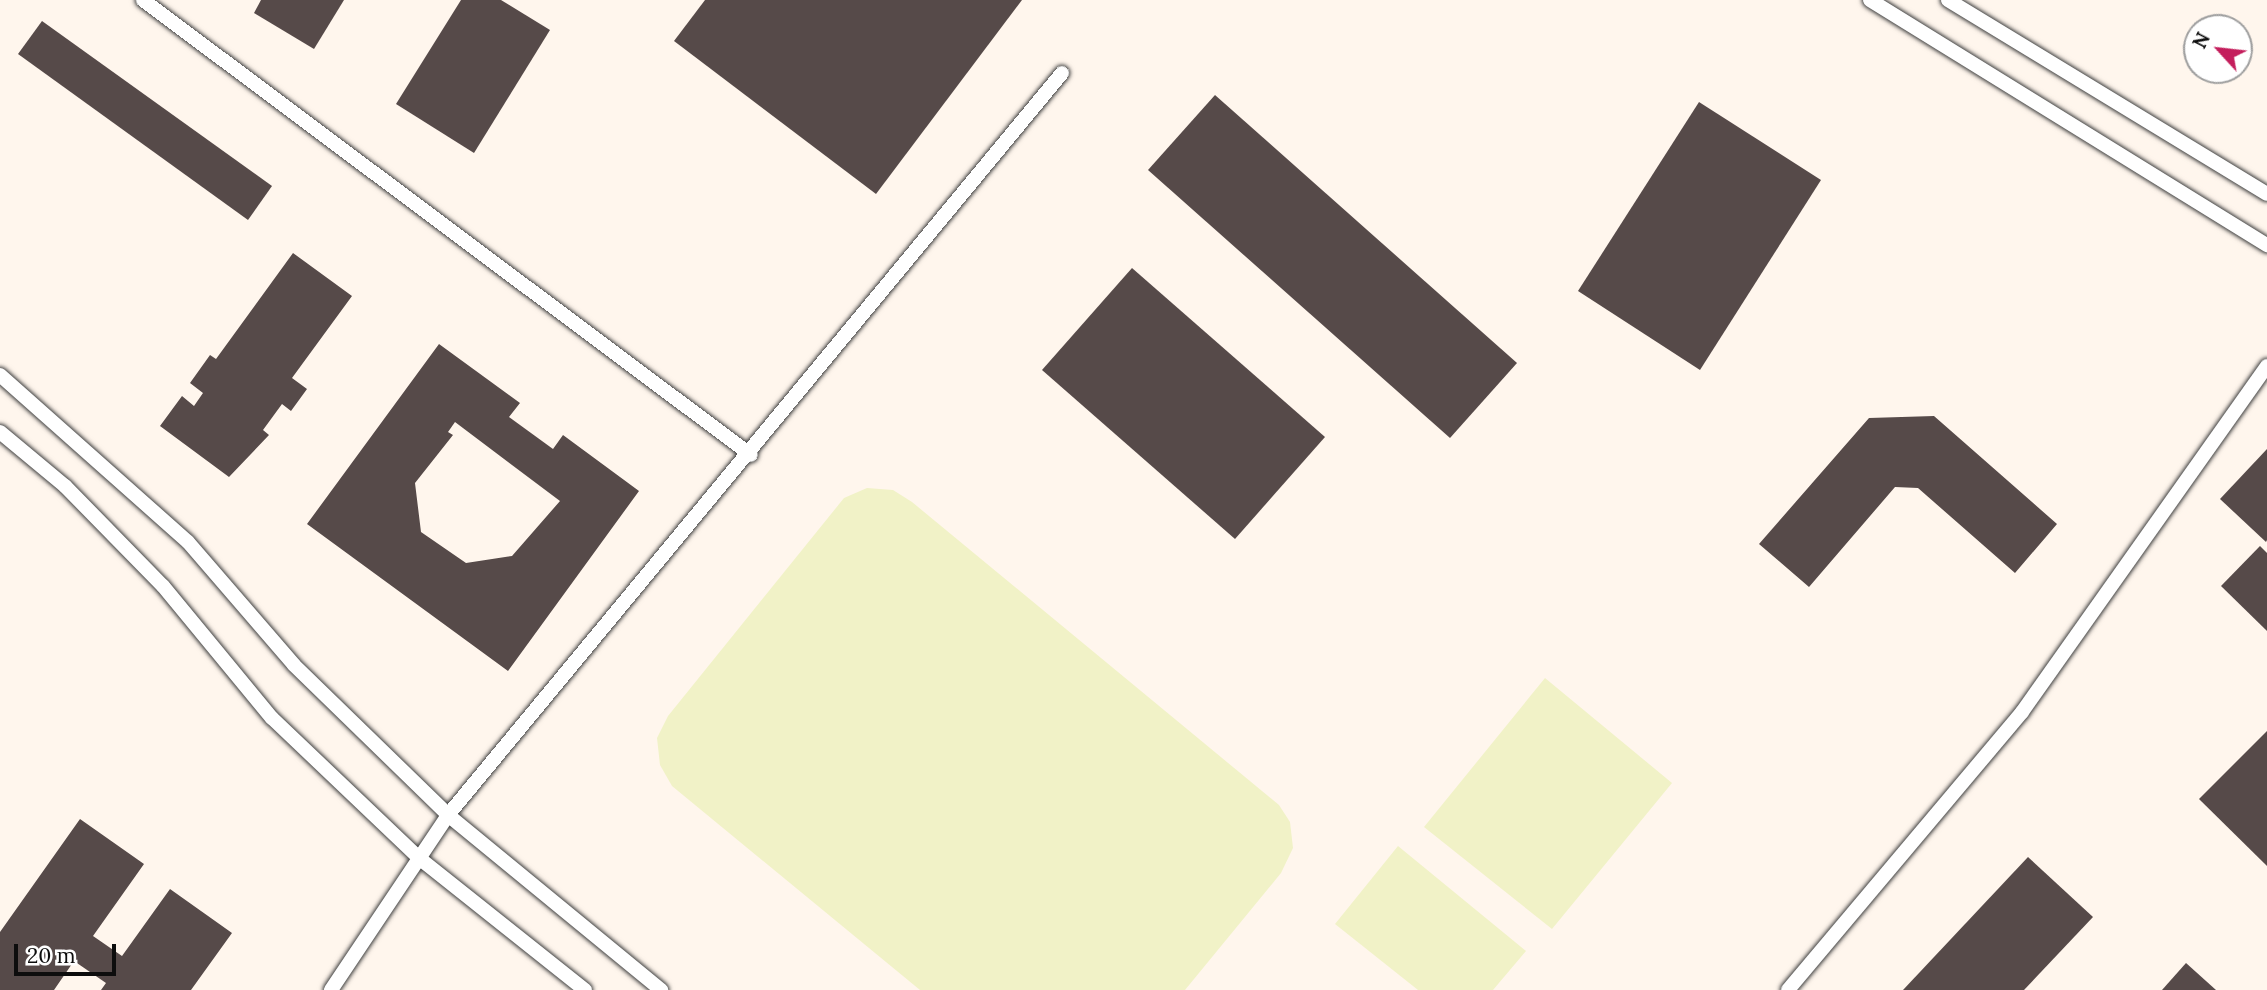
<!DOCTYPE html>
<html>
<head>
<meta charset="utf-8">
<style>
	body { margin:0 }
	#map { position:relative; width:2267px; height:990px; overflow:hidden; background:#fff6ed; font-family:Lora,serif }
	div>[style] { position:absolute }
	.pitch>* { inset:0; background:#f1f2c7 }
	.building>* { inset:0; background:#564a49 }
	.roads { filter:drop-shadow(0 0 2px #404040) drop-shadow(0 0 2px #404040) }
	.lane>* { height:14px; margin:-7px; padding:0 7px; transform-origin:7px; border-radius:7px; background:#fff }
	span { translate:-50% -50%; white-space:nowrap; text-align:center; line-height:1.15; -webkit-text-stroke:7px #fff; paint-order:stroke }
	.north { position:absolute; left:2183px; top:14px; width:70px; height:70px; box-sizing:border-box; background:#fff; border:2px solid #9e9e9e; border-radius:50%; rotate:297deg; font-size:19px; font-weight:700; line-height:28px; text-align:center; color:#0d0d0d }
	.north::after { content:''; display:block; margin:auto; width:24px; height:32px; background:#c41e5c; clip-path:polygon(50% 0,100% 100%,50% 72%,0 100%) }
	.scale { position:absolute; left:14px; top:944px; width:102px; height:32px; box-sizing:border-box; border:4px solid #0d0d0d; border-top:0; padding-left:9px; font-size:21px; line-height:24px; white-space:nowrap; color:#0d0d0d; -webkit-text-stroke:5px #fff; paint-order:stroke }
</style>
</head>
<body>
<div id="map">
	<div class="pitch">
		<div style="clip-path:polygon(867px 488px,893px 490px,912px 502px,1279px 805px,1290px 822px,1293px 848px,1281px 873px,1185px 990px,920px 990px,672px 786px,660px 765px,657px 738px,668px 716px,844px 498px)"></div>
		<div style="clip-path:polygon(1545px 678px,1672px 783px,1552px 929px,1424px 827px)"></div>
		<div style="clip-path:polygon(1398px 846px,1526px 951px,1493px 990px,1418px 990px,1335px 924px)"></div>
	</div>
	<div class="building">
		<div style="clip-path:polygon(261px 0,344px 0,314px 49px,254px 13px)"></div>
		<div style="clip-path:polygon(461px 0,501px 0,550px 30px,474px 153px,396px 104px)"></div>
		<div style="clip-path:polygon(705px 0,1022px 0,876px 194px,674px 41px)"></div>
		<div style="clip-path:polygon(42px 21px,272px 186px,248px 220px,18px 54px)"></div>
		<div style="clip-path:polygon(1215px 95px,1517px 363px,1450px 438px,1148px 170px)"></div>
		<div style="clip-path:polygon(1699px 102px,1821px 180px,1700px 370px,1578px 291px)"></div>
		<div style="clip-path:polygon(293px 253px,352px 296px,292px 378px,307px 389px,291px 411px,282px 404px,263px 430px,269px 435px,229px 477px,160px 426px,182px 396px,194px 406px,203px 393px,190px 383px,210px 355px,216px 359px)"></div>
		<div style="clip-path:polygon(1132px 268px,1325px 437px,1235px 539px,1042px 370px)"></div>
		<div style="clip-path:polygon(evenodd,439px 344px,520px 403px,509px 417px,553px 449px,563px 435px,639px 491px,508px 671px,307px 524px,439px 344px,455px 422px,560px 501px,512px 556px,466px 563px,421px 532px,415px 483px,453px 435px,448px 432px,455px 422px)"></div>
		<div style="clip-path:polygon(1934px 416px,2057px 524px,2015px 573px,1918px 488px,1895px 487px,1809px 587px,1759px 544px,1869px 418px)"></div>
		<div style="clip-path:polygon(2267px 449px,2267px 540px,2266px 542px,2220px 499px)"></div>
		<div style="clip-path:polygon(2260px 546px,2267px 553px,2267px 631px,2221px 586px)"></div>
		<div style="clip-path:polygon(2267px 731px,2267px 866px,2199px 799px)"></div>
		<div style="clip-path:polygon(80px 819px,144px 864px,93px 936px,122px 956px,170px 889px,232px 933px,191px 990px,101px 990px,106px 983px,74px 961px,54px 990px,0 990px,0 932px)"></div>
		<div style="clip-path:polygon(2028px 857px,2093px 917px,2024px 990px,1903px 990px)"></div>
		<div style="clip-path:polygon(2186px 963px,2216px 990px,2162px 990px)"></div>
	</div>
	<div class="roads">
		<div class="lane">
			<div style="left:143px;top:0;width:759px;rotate:36.81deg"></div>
			<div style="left:1870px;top:0;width:467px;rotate:31.7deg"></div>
			<div style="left:1948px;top:0;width:373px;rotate:31.3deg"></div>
			<div style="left:0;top:375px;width:251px;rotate:41.6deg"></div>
			<div style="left:188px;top:542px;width:162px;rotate:49.2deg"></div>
			<div style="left:294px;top:665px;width:215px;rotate:44.2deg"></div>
			<div style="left:448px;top:815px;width:276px;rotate:39.4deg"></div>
			<div style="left:0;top:432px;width:85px;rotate:39.7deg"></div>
			<div style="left:65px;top:486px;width:140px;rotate:45.6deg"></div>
			<div style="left:163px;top:586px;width:171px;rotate:50.5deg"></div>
			<div style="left:272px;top:718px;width:203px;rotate:43.6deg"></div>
			<div style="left:419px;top:858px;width:212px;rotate:38.5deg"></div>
			<div style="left:331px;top:990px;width:211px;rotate:-56.2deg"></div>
			<div style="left:448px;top:815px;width:963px;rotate:-50.39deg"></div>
			<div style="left:1788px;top:990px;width:363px;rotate:-49.9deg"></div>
			<div style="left:2022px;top:712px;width:424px;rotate:-54.7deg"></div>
		</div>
	</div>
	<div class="north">N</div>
	<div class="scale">20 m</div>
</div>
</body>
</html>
